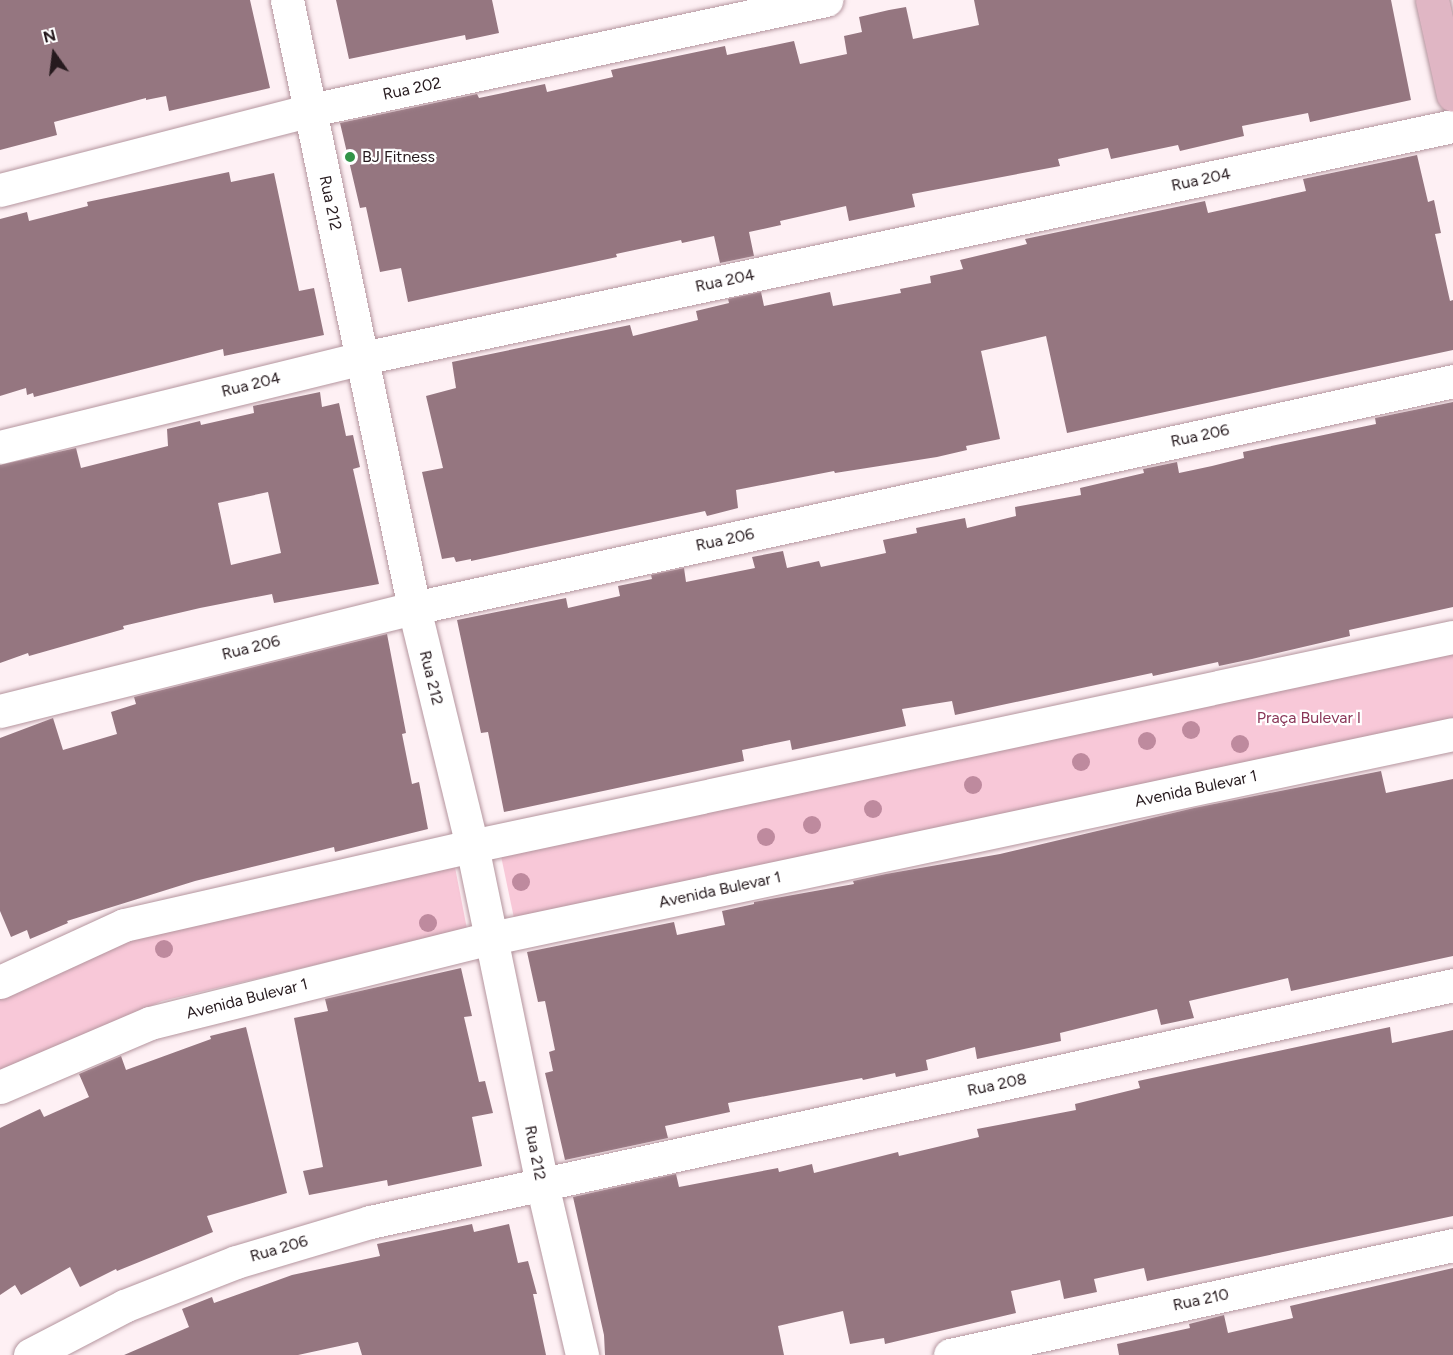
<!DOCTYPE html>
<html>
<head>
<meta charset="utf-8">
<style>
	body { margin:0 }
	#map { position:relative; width:1453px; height:1355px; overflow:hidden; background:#fef0f4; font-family:Figtree,sans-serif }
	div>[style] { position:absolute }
	.green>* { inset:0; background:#f8c8d8 }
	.building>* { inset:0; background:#957680 }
	.roads { filter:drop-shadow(0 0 2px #b4959e) drop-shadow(0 0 2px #b4959e) }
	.minor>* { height:33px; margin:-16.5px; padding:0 16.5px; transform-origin:16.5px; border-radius:16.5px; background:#fff }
	.major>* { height:33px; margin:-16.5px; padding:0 16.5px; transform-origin:16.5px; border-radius:16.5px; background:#e0b6c4 }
	.trees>* { width:18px; height:18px; margin:-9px; border-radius:50%; background:#be8a9e }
	.dots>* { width:16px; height:16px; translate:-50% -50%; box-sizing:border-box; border:3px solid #fff; border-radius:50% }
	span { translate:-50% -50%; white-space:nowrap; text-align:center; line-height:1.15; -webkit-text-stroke:4.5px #fff; paint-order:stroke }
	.street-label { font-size:16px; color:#261a1e }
	.poi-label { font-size:16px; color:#261a1e }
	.left { translate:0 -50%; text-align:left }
	.park-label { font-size:16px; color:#893658 }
	.north { position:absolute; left:24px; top:24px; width:60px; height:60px; -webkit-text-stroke:4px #fff; paint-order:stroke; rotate:346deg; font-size:16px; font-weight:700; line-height:24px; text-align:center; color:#261a1e }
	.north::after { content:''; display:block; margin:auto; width:21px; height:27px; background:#261a1e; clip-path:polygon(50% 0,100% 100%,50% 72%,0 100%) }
</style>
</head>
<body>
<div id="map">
	<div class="green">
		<div style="clip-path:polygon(1453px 653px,1453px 718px,514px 918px,501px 856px)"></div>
		<div style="clip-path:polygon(454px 862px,467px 929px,162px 1001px,0 1073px,0 998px,132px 938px)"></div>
	</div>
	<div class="building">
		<div style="clip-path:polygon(0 0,250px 0,270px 88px,169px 111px,166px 96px,146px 100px,146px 98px,54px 122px,57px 135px,0 150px)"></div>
		<div style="clip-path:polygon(336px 0,492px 0,499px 33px,466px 40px,465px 35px,349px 59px)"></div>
		<div style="clip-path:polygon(974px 0,1391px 0,1411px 100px,1310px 122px,1308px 113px,1242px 126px,1244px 136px,1180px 151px,1178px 145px,1111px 159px,1108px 148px,1058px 159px,1060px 166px,912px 194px,915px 207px,849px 221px,846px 206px,780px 221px,781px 225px,749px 232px,754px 256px,720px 263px,714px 236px,682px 243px,681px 240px,616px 254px,617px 257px,408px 302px,401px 268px,380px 272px,366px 207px,360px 208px,340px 123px,477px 94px,479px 98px,545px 84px,547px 92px,613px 77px,611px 70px,725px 46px,727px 55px,794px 41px,800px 64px,847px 54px,844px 36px,862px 32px,859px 17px,889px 10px,906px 7px,913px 39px,979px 25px)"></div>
		<div style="clip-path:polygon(1417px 155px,1428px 202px,1434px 200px,1441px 233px,1435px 234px,1450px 301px,1453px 300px,1453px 350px,1067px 433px,1046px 336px,981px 351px,1000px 439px,966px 446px,967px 450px,937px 457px,835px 473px,834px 471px,736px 490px,738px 508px,707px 516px,705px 511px,471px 561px,471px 559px,456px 562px,454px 557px,442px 559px,422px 472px,443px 468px,426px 396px,456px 388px,452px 362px,630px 325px,633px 336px,698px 320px,696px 311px,729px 303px,728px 299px,761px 292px,764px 306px,830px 292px,833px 306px,901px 293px,900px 289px,931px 283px,930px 276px,963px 269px,960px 260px,1027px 244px,1025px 239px,1205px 201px,1208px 213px,1306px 191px,1303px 179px)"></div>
		<div style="clip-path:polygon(229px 172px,231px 182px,274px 173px,299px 291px,314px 288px,324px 335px,224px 356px,223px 349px,34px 397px,33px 393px,27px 395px,26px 388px,0 396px,0 219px,27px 212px,29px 221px,88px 206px,87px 202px,106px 198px)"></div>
		<div style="clip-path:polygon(evenodd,320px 392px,322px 407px,339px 403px,346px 436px,353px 435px,360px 467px,353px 469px,379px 584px,274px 603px,272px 594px,200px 608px,123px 626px,124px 629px,29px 656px,28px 653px,0 663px,0 465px,76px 448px,81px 468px,168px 446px,167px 429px,200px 421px,201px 425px,254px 413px,253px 406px,320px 392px,268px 492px,281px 553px,231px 565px,218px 503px,268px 492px)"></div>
		<div style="clip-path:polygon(1453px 402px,1453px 607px,1349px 630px,1350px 636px,1252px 659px,1219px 666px,1218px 662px,1153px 676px,1152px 673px,955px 715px,952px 701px,902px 709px,906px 726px,792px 750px,790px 740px,742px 750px,744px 761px,504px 812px,488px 732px,481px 733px,457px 620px,566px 598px,568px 608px,620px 596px,618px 586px,652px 579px,651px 575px,684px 568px,686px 582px,755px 568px,752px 557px,783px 551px,787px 568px,819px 561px,821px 567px,886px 553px,883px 540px,917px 533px,916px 528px,965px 518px,967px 528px,1016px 516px,1015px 507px,1081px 495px,1080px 488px,1144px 473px,1143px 469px,1177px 462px,1179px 473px,1212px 466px,1244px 458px,1243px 452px,1376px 424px,1375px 418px)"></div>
		<div style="clip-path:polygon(387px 634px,406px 733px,402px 734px,412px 784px,419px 782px,428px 829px,335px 852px,334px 847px,195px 881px,67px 921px,68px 923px,30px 939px,27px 930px,11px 937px,0 911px,0 738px,53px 718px,63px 750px,117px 734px,111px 712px,136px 704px,134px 697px)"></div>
		<div style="clip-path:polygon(1381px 771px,1386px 793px,1453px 779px,1453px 956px,1291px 991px,1288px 978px,1189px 1001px,1194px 1018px,1161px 1025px,1157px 1009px,1060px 1033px,1061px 1041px,977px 1059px,975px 1047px,926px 1060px,928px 1070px,896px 1077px,895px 1073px,863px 1080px,862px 1078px,728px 1103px,730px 1112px,665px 1126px,668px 1138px,565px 1160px,545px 1073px,553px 1071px,549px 1052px,555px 1050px,545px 1001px,538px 1002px,527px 952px,674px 922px,677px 935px,725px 925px,722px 911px,754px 904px,754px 902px,854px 884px,853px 881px,886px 874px,1000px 854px,1194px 808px)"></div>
		<div style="clip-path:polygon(461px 968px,472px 1016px,464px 1017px,479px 1082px,485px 1081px,493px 1113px,472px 1117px,482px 1166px,388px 1186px,387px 1180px,309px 1195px,303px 1171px,323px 1167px,294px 1018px,328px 1011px,325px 999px)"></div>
		<div style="clip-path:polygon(246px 1027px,287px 1193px,207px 1216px,213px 1232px,117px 1271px,116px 1269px,80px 1287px,70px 1267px,21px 1295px,15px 1285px,0 1295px,0 1128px,40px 1109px,44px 1117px,89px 1097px,79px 1074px,121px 1056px,126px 1070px,211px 1039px,210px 1036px)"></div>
		<div style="clip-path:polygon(1390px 1027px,1392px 1043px,1453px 1030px,1453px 1216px,1147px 1281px,1144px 1268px,1094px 1279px,1097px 1292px,1064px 1299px,1060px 1280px,1011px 1291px,1016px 1313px,885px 1344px,884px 1338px,850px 1344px,843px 1311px,778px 1326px,784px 1355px,605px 1355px,604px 1335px,573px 1197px,676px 1174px,679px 1187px,778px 1168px,779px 1172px,812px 1164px,814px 1173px,898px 1152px,899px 1156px,979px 1137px,977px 1129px,1076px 1110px,1075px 1104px,1140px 1088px,1138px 1081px)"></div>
		<div style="clip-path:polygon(472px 1224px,474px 1232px,509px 1224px,518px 1263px,528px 1261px,537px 1294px,533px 1294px,546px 1355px,362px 1355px,358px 1342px,298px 1355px,124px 1355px,189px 1327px,182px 1309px,212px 1297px,214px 1303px,292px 1275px,380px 1256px,377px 1244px)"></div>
		<div style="clip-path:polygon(1453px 1268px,1453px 1355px,1119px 1355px,1117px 1344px,1190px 1328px,1189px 1324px,1224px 1315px,1228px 1333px,1293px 1318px,1290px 1306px)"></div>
	</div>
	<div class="roads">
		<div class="minor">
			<div style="left:287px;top:0;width:621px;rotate:78.2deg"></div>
			<div style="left:414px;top:608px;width:245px;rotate:76.3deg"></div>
			<div style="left:472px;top:846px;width:345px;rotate:78.3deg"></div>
			<div style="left:542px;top:1184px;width:176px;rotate:76.8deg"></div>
			<div style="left:0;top:190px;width:321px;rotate:-14.4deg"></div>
			<div style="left:311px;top:110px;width:527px;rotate:-12.06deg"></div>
			<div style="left:0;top:447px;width:374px;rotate:-13.8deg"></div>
			<div style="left:363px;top:358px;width:1114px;rotate:-12.02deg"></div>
			<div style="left:0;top:711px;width:427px;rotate:-14deg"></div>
			<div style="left:414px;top:608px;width:1064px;rotate:-12.32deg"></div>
			<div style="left:0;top:982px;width:136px;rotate:-24.7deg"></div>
			<div style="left:124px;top:925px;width:357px;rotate:-12.8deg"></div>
			<div style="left:472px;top:846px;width:1003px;rotate:-12.03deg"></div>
			<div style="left:0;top:1087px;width:163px;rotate:-23.1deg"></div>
			<div style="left:150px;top:1023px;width:352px;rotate:-14deg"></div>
			<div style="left:492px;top:938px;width:982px;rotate:-11.98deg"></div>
			<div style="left:30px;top:1355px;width:106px;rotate:-27.5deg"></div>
			<div style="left:124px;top:1306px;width:120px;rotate:-21.4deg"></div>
			<div style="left:236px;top:1262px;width:140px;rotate:-16.6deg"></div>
			<div style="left:370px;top:1222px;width:1109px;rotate:-12.34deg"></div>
			<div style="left:950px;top:1355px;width:515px;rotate:-12.34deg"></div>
		</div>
		<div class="major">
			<div style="left:1432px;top:0;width:97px;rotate:77.5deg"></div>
		</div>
	</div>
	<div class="trees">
		<div style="left:1191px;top:730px"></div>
		<div style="left:1147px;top:741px"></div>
		<div style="left:1240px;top:744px"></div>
		<div style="left:1081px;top:762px"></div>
		<div style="left:973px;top:785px"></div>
		<div style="left:873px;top:809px"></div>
		<div style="left:812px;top:825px"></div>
		<div style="left:766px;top:837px"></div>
		<div style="left:521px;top:882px"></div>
		<div style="left:428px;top:923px"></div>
		<div style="left:164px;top:949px"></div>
	</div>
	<div class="dots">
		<div style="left:350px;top:157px;background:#329347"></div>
	</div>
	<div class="street-label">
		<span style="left:412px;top:89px;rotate:-12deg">Rua 202</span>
		<span style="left:1201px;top:180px;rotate:-12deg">Rua 204</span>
		<span style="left:330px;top:203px;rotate:78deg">Rua 212</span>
		<span style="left:725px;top:281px;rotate:-12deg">Rua 204</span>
		<span style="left:251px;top:385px;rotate:-14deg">Rua 204</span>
		<span style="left:1200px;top:436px;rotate:-12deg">Rua 206</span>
		<span style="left:725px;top:540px;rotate:-12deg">Rua 206</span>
		<span style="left:251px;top:648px;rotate:-14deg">Rua 206</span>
		<span style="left:431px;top:678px;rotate:76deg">Rua 212</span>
		<span style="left:1196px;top:789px;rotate:-12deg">Avenida Bulevar 1</span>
		<span style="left:720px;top:890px;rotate:-12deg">Avenida Bulevar 1</span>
		<span style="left:247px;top:999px;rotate:-14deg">Avenida Bulevar 1</span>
		<span style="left:997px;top:1085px;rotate:-12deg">Rua 208</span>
		<span style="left:535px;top:1153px;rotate:79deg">Rua 212</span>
		<span style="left:279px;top:1249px;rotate:-16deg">Rua 206</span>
		<span style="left:1201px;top:1300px;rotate:-12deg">Rua 210</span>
	</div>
	<div class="poi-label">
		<span class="left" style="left:362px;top:157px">BJ Fitness</span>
	</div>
	<div class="park-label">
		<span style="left:1309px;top:718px">Praça Bulevar I</span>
	</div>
	<div class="north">N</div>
</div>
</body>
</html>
